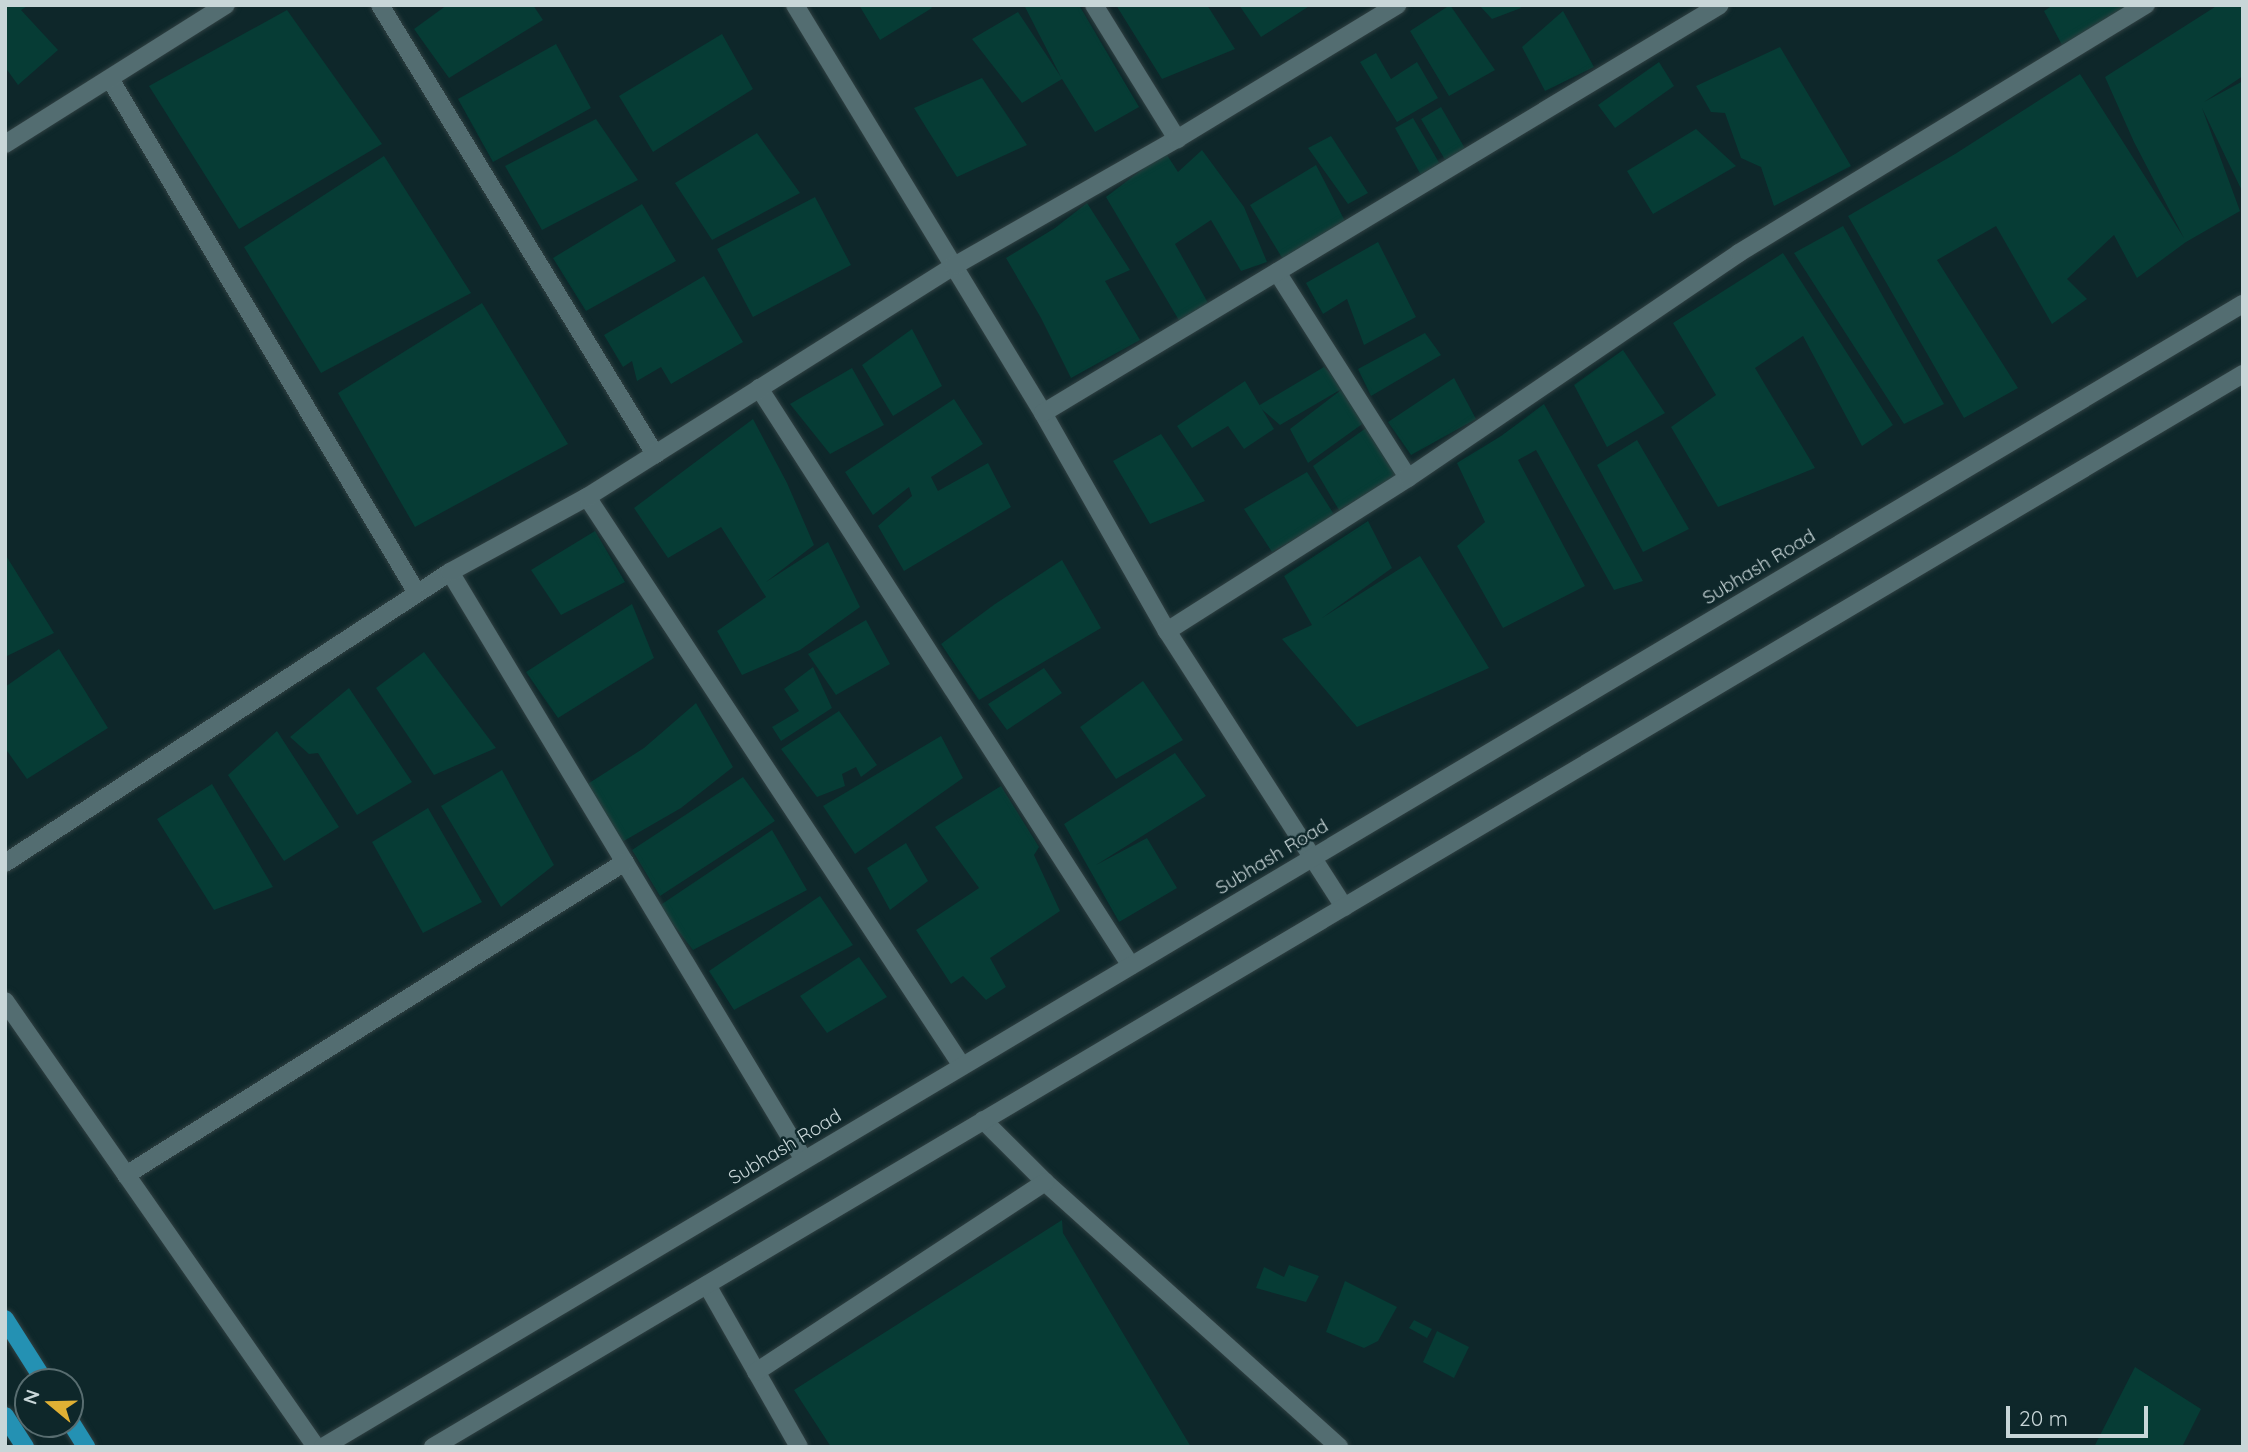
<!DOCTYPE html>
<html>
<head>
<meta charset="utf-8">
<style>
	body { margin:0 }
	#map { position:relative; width:2248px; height:1452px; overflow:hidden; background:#0e272a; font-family:Quicksand,sans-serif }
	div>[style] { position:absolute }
	.building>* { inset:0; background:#063c35 }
	.roads { filter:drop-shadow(0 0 2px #304042) drop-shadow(0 0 2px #304042) }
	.minor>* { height:18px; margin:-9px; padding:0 9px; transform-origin:9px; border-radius:9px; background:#536d71 }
	.tertiary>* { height:18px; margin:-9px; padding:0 9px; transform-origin:9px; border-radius:9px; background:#536d71 }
	.primary>* { height:18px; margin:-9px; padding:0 9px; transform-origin:9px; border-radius:9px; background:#2491b3 }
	span { translate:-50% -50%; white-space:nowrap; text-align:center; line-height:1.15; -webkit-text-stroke:5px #0e272a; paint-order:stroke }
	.street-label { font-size:19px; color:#c8d6d8 }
	.frame { position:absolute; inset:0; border:7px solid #c8d6d8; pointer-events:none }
	.north { position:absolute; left:14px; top:1368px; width:70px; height:70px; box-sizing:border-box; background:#0e272a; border:2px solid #586d70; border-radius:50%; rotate:289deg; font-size:19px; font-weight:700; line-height:28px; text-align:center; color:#c8d6d8 }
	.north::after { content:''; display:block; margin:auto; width:24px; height:32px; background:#e0b034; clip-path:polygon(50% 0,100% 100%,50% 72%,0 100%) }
	.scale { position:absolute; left:2006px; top:1406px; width:142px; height:32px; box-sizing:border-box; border:4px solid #c8d6d8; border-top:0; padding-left:9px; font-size:21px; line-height:24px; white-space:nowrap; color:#c8d6d8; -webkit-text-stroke:5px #0e272a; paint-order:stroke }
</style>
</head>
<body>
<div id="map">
	<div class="building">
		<div style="clip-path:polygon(5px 5px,29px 5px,21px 10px,58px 50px,18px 85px,5px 67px)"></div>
		<div style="clip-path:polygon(447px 5px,533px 5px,543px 20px,449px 78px,414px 29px)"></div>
		<div style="clip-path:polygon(859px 5px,930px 5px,932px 8px,880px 40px)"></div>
		<div style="clip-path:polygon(1024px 5px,1079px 5px,1139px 107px,1095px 132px,1062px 79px,1022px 103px,972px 39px,1018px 12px,1061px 77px)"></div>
		<div style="clip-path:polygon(1116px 5px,1207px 5px,1235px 49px,1162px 79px)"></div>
		<div style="clip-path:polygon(1239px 5px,1311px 5px,1261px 37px)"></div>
		<div style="clip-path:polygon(1450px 5px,1495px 70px,1449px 96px,1410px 31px)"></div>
		<div style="clip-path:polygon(1479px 5px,1519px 5px,1521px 8px,1492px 19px)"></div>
		<div style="clip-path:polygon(2053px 5px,2131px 5px,2062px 45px,2044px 11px)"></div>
		<div style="clip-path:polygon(2218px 5px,2243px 5px,2243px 76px,2204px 102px,2243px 81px,2243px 193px,2202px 108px,2240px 211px,2186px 242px,2137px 278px,2114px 235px,2067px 279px,2087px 299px,2052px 324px,1996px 226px,1937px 260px,2018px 388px,1964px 418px,1848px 216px,1955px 154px,2080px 74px,2184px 238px,2134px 142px,2105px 77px)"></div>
		<div style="clip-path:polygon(287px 10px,382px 144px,239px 229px,149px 86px)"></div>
		<div style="clip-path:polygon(1563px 11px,1594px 67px,1545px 91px,1522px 47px)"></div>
		<div style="clip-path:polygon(722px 34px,753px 89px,653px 152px,619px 96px)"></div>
		<div style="clip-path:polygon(556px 44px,591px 108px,493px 162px,458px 99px)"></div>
		<div style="clip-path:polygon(1780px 47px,1851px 166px,1774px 206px,1761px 167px,1741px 158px,1725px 113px,1711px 112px,1696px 86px)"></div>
		<div style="clip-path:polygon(1376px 53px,1391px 79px,1417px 62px,1438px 98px,1397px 122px,1360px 62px)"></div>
		<div style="clip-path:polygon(1659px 62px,1674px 86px,1615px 128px,1598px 105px)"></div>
		<div style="clip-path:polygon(982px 78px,1027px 145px,957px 177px,914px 108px)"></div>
		<div style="clip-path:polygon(1441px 107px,1467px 152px,1447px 163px,1421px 119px)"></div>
		<div style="clip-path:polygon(1413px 118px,1441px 166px,1422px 177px,1395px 128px)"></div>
		<div style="clip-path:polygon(596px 119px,638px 180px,542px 230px,505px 166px)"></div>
		<div style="clip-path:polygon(1696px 129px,1736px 166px,1653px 214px,1627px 171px)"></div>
		<div style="clip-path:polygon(757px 133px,800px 193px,712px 240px,675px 183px)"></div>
		<div style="clip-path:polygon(1331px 136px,1368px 193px,1348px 204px,1308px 148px)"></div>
		<div style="clip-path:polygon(1202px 150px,1244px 207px,1267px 262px,1241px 271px,1211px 220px,1175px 244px,1208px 303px,1180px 322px,1106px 197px,1165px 152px,1178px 172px)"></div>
		<div style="clip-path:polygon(384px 156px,471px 293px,321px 373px,244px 247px)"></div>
		<div style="clip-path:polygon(1316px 165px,1346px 223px,1284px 261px,1250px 205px)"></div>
		<div style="clip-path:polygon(815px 197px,851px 265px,753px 317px,717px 249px)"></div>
		<div style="clip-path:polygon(1087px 203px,1130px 270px,1105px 281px,1140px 340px,1071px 378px,1041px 318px,1006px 258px,1055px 228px)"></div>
		<div style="clip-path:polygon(642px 204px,676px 261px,586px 311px,553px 258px)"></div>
		<div style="clip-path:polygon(1843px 226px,1944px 404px,1904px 424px,1794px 253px)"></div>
		<div style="clip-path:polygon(1378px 242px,1416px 317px,1364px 345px,1347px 299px,1323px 314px,1306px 283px)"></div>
		<div style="clip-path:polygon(1783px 253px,1893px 425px,1862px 446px,1803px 336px,1755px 368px,1815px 468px,1718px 507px,1671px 427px,1716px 395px,1673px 323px)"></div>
		<div style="clip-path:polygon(704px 276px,743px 342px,671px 384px,661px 367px,637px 381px,632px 361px,623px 367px,604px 335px)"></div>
		<div style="clip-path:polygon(482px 303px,568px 444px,415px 527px,338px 393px)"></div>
		<div style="clip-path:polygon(912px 329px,942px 386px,893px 416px,862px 365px)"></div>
		<div style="clip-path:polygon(1425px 333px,1441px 355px,1371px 396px,1358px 369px)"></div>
		<div style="clip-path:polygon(1623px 350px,1665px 413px,1607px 447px,1574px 385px)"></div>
		<div style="clip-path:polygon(1324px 367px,1345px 387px,1365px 422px,1308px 463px,1290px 429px,1345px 387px,1280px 425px,1258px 406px)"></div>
		<div style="clip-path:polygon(852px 368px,884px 425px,830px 454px,790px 404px)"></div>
		<div style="clip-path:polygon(1454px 378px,1476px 419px,1411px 455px,1388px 422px)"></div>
		<div style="clip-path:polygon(1245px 381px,1274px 429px,1244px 449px,1228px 426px,1192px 448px,1177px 426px)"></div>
		<div style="clip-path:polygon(954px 399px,983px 444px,931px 477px,938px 491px,988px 463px,1011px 507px,904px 571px,878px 526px,912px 496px,909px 487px,873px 515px,845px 472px)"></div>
		<div style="clip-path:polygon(1544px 404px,1643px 581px,1614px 590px,1536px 450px,1518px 460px,1585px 586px,1503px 628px,1457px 546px,1485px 522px,1457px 463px,1501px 436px)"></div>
		<div style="clip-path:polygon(753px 419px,787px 483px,814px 545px,766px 582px,828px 542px,860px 607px,800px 650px,742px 675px,717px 631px,766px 597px,721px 527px,668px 558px,634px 508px)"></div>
		<div style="clip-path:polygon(1366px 428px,1399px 475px,1339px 510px,1313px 466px)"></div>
		<div style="clip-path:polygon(1161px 434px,1205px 501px,1150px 524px,1113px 461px)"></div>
		<div style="clip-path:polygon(1637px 440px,1689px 529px,1643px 552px,1597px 465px)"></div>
		<div style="clip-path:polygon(1307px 472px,1335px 516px,1272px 552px,1244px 509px)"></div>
		<div style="clip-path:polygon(1368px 521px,1392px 568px,1322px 618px,1420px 556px,1489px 668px,1357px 727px,1282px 639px,1312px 625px,1284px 576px)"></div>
		<div style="clip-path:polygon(595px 531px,625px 582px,561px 615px,531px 570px)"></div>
		<div style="clip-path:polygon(5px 554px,54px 633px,5px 657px)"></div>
		<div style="clip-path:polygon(1062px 560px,1101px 628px,979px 700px,941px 644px,995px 604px)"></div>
		<div style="clip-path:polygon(632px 604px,654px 658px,558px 718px,526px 672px)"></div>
		<div style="clip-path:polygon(866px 620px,890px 664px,836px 695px,808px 654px)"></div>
		<div style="clip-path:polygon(59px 649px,108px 728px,27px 779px,5px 748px,5px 687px)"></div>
		<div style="clip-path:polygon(424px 652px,496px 748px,434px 775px,376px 688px)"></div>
		<div style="clip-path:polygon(813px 667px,832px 708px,781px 741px,772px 727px,799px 711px,784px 689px)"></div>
		<div style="clip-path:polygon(1044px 668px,1062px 693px,1007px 730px,988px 704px)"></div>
		<div style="clip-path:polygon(1143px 681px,1183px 740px,1116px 779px,1080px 727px)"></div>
		<div style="clip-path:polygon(349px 688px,412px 782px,357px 815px,318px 753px,309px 754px,290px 737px)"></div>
		<div style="clip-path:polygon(696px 703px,733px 767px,681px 808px,622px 842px,586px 785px,644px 748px)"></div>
		<div style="clip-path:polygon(839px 711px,877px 765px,861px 777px,856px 767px,842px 774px,845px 786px,817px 797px,781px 749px)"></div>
		<div style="clip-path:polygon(277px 731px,339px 827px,284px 861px,228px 775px)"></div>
		<div style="clip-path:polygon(941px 736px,963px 778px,855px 854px,823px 806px)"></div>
		<div style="clip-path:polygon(1175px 753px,1206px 796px,1096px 865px,1147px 838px,1177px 888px,1119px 922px,1064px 824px)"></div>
		<div style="clip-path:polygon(502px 770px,554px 865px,501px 907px,441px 806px)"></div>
		<div style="clip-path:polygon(743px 777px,775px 821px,660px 896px,632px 850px)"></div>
		<div style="clip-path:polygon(212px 784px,273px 887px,214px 910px,157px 819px)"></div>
		<div style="clip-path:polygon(1001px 786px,1039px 847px,1034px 855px,1060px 911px,990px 958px,1006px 987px,986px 1000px,963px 976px,951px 984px,916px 930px,979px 888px,935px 827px)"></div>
		<div style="clip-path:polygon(428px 808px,482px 902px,423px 933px,372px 842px)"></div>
		<div style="clip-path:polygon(772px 830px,807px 890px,693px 950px,659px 906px)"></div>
		<div style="clip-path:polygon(906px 843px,928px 881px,890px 910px,867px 868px)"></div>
		<div style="clip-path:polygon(820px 896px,853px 945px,734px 1010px,709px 971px)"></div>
		<div style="clip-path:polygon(859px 957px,887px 997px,827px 1033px,800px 996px)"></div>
		<div style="clip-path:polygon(1062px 1220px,1063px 1233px,1191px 1447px,831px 1447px,794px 1390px)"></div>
		<div style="clip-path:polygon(1289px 1265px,1319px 1276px,1306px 1302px,1256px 1288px,1264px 1267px,1284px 1277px)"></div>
		<div style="clip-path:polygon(1345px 1281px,1397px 1307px,1378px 1341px,1364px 1348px,1326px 1332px)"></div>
		<div style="clip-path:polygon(1414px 1320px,1432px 1329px,1427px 1338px,1409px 1328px)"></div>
		<div style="clip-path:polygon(1437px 1331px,1469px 1347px,1454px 1378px,1423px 1362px)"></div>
		<div style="clip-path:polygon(2135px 1367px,2201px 1409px,2182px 1447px,2094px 1447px)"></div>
	</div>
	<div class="roads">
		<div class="minor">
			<div style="left:380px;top:5px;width:527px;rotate:58.51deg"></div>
			<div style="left:795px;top:5px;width:477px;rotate:58.7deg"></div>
			<div style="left:1043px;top:413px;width:251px;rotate:60.4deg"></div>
			<div style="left:1167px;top:631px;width:328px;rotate:57.3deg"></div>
			<div style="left:1094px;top:5px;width:158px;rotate:58.2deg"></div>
			<div style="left:110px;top:79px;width:599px;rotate:59.15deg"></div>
			<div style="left:5px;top:144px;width:261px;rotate:-32.2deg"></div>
			<div style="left:1277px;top:272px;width:244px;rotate:57.5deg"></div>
			<div style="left:759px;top:388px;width:687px;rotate:57.23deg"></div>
			<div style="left:1043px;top:413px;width:790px;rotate:-31.08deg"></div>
			<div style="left:587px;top:497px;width:681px;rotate:56.61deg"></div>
			<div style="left:450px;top:572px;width:686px;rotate:58.95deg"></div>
			<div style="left:1167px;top:631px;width:285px;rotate:-32.4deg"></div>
			<div style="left:1408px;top:478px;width:400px;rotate:-34.2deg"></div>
			<div style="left:1739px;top:253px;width:477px;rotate:-31.4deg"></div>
			<div style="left:5px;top:863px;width:532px;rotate:-33.18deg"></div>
			<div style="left:450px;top:572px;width:156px;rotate:-28.7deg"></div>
			<div style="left:587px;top:497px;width:434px;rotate:-32.2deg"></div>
			<div style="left:954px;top:266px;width:257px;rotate:-29.7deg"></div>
			<div style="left:1177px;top:139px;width:258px;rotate:-31.3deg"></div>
			<div style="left:5px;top:1001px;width:544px;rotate:55.11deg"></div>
			<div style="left:983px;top:1120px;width:88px;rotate:45deg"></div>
			<div style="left:1045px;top:1182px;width:396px;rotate:42deg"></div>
			<div style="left:126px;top:1175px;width:589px;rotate:-32.1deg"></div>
			<div style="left:707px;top:1285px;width:186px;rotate:60.4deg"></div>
			<div style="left:756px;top:1372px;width:346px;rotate:-33.3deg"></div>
		</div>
		<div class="tertiary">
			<div style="left:323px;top:1447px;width:2234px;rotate:-30.77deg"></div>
			<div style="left:433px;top:1447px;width:2104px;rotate:-30.66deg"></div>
		</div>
		<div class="primary">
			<div style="left:5px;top:1319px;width:75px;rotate:57.6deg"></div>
			<div style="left:5px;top:1416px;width:37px;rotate:57deg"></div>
			<div style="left:70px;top:1421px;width:31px;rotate:58deg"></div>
		</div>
	</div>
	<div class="street-label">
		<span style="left:1759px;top:567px;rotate:-31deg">Subhash Road</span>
		<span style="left:1272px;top:857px;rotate:-31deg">Subhash Road</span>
		<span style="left:785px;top:1147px;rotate:-31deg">Subhash Road</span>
	</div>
	<div class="frame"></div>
	<div class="north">N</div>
	<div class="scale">20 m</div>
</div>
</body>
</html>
